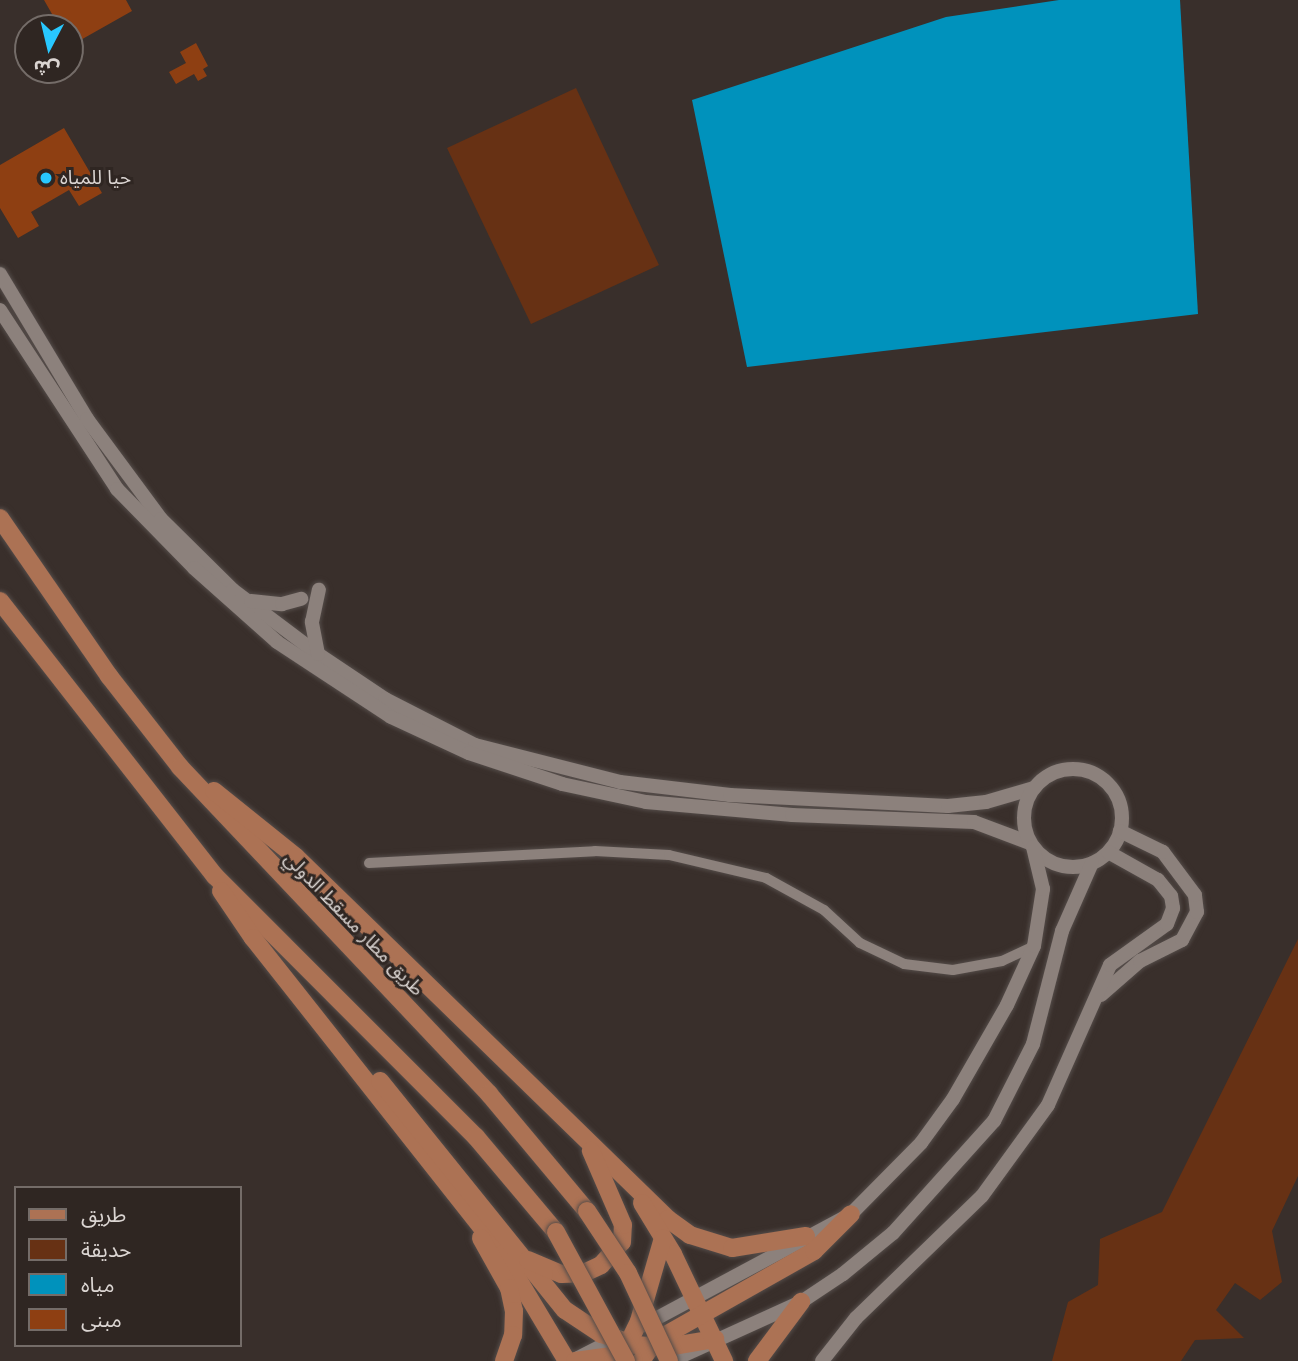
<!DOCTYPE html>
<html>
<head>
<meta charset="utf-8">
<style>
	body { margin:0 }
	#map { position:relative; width:1298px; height:1361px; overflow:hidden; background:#392f2b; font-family:Inter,"Noto Sans Arabic",sans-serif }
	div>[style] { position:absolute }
	.green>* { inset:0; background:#673114 }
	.water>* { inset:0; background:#0092bc }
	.building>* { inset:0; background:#8e3f12 }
	.roads { filter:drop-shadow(0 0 2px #544c49) drop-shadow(0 0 2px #544c49) }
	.minor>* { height:10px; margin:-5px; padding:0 5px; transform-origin:5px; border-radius:5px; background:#8c817c }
	.tertiary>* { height:14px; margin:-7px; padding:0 7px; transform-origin:7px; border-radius:7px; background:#8c817c }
	.tertiary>.ring { margin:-7px; padding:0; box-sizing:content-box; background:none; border:14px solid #8c817c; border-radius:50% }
	.primary>* { height:18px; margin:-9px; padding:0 9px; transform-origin:9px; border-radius:9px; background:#ac7254 }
	.bridges { filter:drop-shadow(0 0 2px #544c49) drop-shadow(0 0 2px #544c49) }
	.primary-bridge>* { height:18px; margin:-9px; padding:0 9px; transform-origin:9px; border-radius:9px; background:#ac7254 }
	.dots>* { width:19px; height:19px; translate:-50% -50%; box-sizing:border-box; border:4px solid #2f2622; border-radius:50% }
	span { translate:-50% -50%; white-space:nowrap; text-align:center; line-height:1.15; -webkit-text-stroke:6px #2f2622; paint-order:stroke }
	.poi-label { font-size:19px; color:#dbd5d2 }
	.left { translate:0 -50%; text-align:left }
	.street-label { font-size:19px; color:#dbd5d2 }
	.legend { position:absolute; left:14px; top:1186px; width:228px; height:161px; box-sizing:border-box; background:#2f2622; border:2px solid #746c68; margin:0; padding:9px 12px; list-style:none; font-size:21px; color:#dbd5d2 }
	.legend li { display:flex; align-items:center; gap:14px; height:35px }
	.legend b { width:35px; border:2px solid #746c68 }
	.north { position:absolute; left:14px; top:14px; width:70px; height:70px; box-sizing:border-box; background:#2f2622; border:2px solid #746c68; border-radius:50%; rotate:187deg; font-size:19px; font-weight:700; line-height:28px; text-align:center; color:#dbd5d2 }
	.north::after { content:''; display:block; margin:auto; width:24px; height:32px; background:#28c8ff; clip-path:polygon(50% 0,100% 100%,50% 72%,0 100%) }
</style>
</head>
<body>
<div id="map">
	<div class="green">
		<div style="clip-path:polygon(576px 88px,659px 265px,531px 324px,447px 148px)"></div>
		<div style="clip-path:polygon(1298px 939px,1298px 1176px,1272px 1231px,1282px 1282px,1260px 1300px,1235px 1283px,1216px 1310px,1244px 1338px,1195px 1340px,1181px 1361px,1052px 1361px,1068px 1302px,1098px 1285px,1100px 1239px,1162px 1212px)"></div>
	</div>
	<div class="water">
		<div style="clip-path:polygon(1059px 0,1180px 0,1198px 314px,747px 367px,692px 100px,946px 17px)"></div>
	</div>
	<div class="building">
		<div style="clip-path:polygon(44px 0,126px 0,132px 11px,70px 46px,70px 28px,60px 28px)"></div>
		<div style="clip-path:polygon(196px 43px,208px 66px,203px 69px,207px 76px,198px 81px,194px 74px,176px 84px,169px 72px,186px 63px,180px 52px)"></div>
		<div style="clip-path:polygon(64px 128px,102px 193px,79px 206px,69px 190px,31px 212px,39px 226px,18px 238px,0 208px,0 165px)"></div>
	</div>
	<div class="roads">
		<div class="minor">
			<div style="left:369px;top:863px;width:226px;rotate:-3deg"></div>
			<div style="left:595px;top:851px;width:74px;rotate:3.1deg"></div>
			<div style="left:669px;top:855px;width:100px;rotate:13.3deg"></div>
			<div style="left:766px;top:878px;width:66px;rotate:28.9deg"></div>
			<div style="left:824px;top:910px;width:49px;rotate:42.5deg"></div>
			<div style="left:860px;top:943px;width:49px;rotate:25.5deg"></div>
			<div style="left:904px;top:964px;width:49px;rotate:7deg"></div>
			<div style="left:953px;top:970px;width:50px;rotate:-10.4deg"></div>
			<div style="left:1002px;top:961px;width:35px;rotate:-25deg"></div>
		</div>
		<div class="tertiary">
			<div style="left:0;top:274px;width:169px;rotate:59deg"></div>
			<div style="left:87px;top:419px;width:124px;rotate:53.5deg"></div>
			<div style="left:161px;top:519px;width:101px;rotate:44.6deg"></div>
			<div style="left:233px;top:590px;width:106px;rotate:37deg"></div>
			<div style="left:318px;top:654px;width:81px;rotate:33.9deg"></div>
			<div style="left:385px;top:699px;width:101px;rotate:27.1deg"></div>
			<div style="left:475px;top:745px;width:150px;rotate:14.3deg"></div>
			<div style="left:620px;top:782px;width:111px;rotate:6.7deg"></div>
			<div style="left:730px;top:795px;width:218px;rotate:2.9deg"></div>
			<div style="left:948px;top:806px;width:38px;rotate:-6deg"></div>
			<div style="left:986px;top:802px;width:50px;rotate:-16.3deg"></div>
			<div style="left:0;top:310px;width:214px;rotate:56.8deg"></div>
			<div style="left:117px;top:489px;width:110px;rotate:45.7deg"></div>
			<div style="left:194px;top:568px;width:111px;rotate:41.7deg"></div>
			<div style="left:277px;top:642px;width:136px;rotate:33.3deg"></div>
			<div style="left:391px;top:717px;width:86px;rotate:24.8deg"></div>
			<div style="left:469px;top:753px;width:98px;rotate:18.4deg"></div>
			<div style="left:562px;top:784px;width:86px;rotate:12.1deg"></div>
			<div style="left:646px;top:802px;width:147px;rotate:5.1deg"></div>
			<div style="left:792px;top:815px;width:182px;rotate:2.2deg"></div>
			<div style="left:974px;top:822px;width:60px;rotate:20.6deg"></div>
			<div style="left:251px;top:601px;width:31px;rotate:6deg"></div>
			<div style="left:282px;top:604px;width:20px;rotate:-15deg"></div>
			<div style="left:318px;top:654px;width:33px;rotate:-101deg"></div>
			<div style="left:312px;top:622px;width:33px;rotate:-78deg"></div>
			<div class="ring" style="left:1024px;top:769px;width:84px;height:84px"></div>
			<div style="left:1101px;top:995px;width:52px;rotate:-41.1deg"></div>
			<div style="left:1140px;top:961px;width:47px;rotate:-26.6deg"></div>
			<div style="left:1182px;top:940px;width:32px;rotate:-62deg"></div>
			<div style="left:1197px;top:912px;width:17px;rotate:-97deg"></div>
			<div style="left:1195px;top:895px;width:54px;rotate:-126.7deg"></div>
			<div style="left:1163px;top:852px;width:48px;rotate:-154deg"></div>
			<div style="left:644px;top:1325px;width:235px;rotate:-28.2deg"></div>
			<div style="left:851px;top:1214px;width:100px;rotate:-45.4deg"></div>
			<div style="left:921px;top:1143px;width:54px;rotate:-54deg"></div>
			<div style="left:953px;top:1099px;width:108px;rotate:-60.1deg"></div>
			<div style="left:1007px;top:1005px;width:65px;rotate:-65.4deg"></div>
			<div style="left:1034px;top:946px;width:58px;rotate:-81deg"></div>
			<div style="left:1043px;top:889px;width:43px;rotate:-103.4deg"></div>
			<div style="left:578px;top:1358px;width:46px;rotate:-27.1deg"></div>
			<div style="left:671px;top:1361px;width:143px;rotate:-24.4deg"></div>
			<div style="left:801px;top:1302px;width:50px;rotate:-33.7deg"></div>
			<div style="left:843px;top:1274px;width:65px;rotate:-39.4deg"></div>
			<div style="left:893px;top:1233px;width:151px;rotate:-48deg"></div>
			<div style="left:994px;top:1121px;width:86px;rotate:-63.1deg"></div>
			<div style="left:1033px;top:1044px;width:117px;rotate:-75.6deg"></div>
			<div style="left:1062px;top:931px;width:74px;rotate:-66.2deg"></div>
			<div style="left:822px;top:1361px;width:55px;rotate:-51.7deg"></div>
			<div style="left:856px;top:1318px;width:175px;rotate:-44.1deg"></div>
			<div style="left:982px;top:1196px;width:112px;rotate:-54deg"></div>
			<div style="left:1048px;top:1105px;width:153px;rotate:-66.1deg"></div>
			<div style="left:1110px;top:965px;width:70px;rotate:-35.7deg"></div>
			<div style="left:1167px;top:924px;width:17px;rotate:-69deg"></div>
			<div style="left:1173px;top:908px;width:12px;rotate:-99deg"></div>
			<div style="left:1171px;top:896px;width:21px;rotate:-129deg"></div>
			<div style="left:1158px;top:880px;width:57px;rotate:-150.8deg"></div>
		</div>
		<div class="primary">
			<div style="left:0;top:518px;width:192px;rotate:55.4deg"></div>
			<div style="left:109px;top:676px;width:115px;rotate:52deg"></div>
			<div style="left:180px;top:767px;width:450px;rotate:46.6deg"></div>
			<div style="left:489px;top:1094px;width:153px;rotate:50.1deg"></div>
			<div style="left:0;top:601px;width:349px;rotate:52deg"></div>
			<div style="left:215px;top:876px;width:369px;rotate:45deg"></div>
			<div style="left:476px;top:1137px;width:124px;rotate:49.9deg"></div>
			<div style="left:214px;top:791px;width:105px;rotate:38.8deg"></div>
			<div style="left:296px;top:857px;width:519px;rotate:44.22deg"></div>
			<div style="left:668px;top:1219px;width:27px;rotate:36deg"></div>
			<div style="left:690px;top:1235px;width:44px;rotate:17.2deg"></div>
			<div style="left:732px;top:1248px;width:75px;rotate:-9.2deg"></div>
			<div style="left:221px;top:891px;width:57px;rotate:55.8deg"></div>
			<div style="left:253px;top:938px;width:403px;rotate:51.7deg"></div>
			<div style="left:503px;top:1254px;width:125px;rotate:59.1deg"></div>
			<div style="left:380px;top:1081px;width:294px;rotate:51.1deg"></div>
			<div style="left:565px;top:1310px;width:43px;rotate:33.7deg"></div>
			<div style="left:601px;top:1334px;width:37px;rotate:17deg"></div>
			<div style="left:636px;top:1345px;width:31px;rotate:4deg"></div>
			<div style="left:667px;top:1347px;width:49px;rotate:-9.5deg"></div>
			<div style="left:642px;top:1203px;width:60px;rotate:58.7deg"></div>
			<div style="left:673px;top:1254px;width:119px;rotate:64.5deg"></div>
			<div style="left:481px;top:1238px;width:57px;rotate:60.8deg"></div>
			<div style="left:509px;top:1288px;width:24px;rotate:78deg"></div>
			<div style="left:514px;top:1311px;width:24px;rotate:92deg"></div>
			<div style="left:513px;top:1335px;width:28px;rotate:109deg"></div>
			<div style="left:528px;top:1260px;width:36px;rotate:23deg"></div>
			<div style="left:561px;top:1274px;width:23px;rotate:-2deg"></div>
			<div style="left:584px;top:1273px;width:19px;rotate:-25deg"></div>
			<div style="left:601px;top:1265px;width:31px;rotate:-48deg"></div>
			<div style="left:622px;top:1242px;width:17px;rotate:-87deg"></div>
			<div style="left:623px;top:1225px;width:81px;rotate:-113.4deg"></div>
			<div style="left:575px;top:1361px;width:50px;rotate:-8deg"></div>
			<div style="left:613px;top:1361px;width:16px;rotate:-43deg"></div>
			<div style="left:625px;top:1350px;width:32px;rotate:-64deg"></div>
			<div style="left:639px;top:1321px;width:86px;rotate:-73.9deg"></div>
			<div style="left:641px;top:1361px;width:24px;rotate:-55deg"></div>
			<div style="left:655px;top:1341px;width:183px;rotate:-29.5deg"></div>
			<div style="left:814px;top:1251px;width:52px;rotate:-45deg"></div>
			<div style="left:757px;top:1361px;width:74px;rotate:-53.3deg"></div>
		</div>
	</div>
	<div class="bridges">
		<div class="primary-bridge">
			<div style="left:587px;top:1211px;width:74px;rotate:56.5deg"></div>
			<div style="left:628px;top:1273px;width:97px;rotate:65deg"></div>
			<div style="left:556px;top:1232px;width:147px;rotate:61.5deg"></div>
		</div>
	</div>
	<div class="dots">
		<div style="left:46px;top:178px;background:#28c8ff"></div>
	</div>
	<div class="poi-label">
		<span class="left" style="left:60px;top:178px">حيا للمياه</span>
	</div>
	<div class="street-label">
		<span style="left:354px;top:924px;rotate:46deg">طريق مطار مسقط الدولي</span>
	</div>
	<ul class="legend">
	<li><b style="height:9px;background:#ac7254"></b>طريق</li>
	<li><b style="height:19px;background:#673114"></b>حديقة</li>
	<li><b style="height:19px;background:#0092bc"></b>مياه</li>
	<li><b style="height:19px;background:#8e3f12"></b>مبنى</li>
	</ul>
	<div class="north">ش</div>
</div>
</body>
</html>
